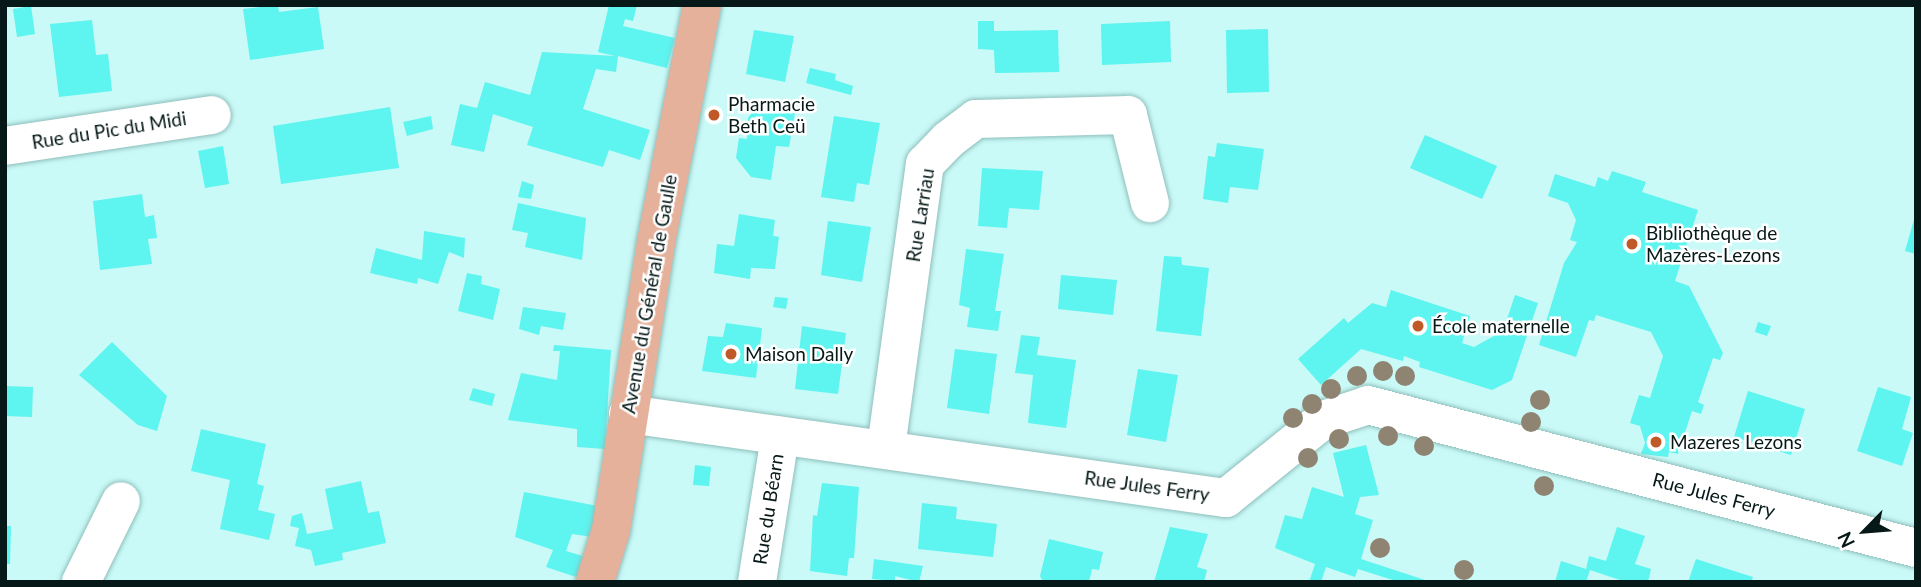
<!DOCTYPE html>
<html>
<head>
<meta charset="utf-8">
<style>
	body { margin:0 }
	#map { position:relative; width:1921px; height:587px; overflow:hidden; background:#c9faf7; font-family:Lato,sans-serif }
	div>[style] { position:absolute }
	.building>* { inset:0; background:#5ef4ef }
	.roads { filter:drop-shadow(0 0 2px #8fbebb) drop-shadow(0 0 2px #8fbebb) }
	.minor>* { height:38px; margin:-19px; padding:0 19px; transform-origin:19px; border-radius:19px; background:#fff }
	.major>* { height:38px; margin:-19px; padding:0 19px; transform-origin:19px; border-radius:19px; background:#e5b19a }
	.trees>* { width:20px; height:20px; margin:-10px; border-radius:50%; background:#8e8471 }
	.dots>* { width:19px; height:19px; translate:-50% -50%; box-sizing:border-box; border:4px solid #fff; border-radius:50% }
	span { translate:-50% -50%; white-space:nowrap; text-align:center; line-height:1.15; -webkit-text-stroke:5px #fff; paint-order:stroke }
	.poi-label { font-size:19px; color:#061918 }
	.left { translate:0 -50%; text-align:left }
	.street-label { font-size:19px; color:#061918 }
	.frame { position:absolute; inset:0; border:7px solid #061918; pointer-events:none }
	.north { position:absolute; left:1830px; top:496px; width:70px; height:70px; -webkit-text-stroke:5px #fff; paint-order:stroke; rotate:245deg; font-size:19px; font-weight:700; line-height:28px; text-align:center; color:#061918 }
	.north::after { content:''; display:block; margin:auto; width:24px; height:32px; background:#061918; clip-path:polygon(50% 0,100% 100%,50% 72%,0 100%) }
</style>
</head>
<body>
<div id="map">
	<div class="building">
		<div style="clip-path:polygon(278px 5px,279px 12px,318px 7px,324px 49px,250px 60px,243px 9px)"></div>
		<div style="clip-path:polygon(609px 5px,637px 5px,633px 21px,625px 19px,623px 26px,675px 38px,667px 68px,618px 56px,616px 72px,596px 69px,583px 109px,650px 130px,640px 160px,609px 150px,603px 167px,527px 145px,533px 127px,493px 114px,484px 152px,451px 145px,460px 104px,477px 108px,485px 82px,530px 95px,542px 52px,615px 56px,598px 52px)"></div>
		<div style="clip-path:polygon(31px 6px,35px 34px,17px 37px,13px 9px)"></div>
		<div style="clip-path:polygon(92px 20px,96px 55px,108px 54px,112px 91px,59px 97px,50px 24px)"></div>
		<div style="clip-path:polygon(978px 21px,994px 21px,994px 31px,1058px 30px,1059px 72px,995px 73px,994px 50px,978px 49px)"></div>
		<div style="clip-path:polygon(1170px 21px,1171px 62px,1102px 65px,1101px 24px)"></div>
		<div style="clip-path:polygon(1268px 29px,1269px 92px,1227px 93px,1226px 30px)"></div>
		<div style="clip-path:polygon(754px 30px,794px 36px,785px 82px,746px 74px)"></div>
		<div style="clip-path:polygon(810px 68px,836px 74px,835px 80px,853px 86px,851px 95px,806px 83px)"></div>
		<div style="clip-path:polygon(761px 101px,796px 107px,789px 147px,776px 146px,771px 180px,751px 177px,736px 158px,739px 138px,747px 139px,748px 118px)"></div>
		<div style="clip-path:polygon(390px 107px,399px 168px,281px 184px,273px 126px)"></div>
		<div style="clip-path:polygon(431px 116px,433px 129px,407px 136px,403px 122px)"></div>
		<div style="clip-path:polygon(834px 116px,880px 123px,869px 185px,857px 183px,854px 202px,821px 197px)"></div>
		<div style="clip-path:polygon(1425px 135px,1497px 166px,1482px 199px,1410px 168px)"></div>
		<div style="clip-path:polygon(1217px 143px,1264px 149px,1258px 190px,1230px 187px,1228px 203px,1203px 199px,1208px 156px,1215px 157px)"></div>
		<div style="clip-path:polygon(223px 146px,229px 184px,205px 188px,198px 151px)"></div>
		<div style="clip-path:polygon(982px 168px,1043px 171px,1039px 210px,1009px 208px,1007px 228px,978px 226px)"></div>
		<div style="clip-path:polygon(1612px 171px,1646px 182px,1642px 192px,1698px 210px,1675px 281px,1689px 286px,1723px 353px,1720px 360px,1713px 358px,1698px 402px,1704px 405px,1701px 414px,1692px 411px,1678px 454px,1669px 452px,1668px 457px,1641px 454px,1645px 443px,1640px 426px,1630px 423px,1639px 395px,1650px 398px,1663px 356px,1651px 332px,1596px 315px,1594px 321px,1589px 320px,1576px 357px,1539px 345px,1564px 263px,1577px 242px,1570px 240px,1576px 220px,1568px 203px,1548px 196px,1555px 174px,1595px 187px,1598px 177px,1608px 181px)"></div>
		<div style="clip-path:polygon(522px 181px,534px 185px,531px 199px,518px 197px)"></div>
		<div style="clip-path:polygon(142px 194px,145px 217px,154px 215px,157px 238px,148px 239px,152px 264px,100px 270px,93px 201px)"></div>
		<div style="clip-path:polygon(518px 203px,586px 218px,582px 260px,525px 247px,528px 233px,512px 230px)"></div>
		<div style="clip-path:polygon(739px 214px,775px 220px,773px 236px,779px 237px,775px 269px,751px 268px,750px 279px,714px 273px,717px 244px,734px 246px)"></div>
		<div style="clip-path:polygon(1915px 216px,1916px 216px,1916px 254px,1905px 251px)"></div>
		<div style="clip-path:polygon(828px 221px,871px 227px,862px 282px,821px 275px)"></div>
		<div style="clip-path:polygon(424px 231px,465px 238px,464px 258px,449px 252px,438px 284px,418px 278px,417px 284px,370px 273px,376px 248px,422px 260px)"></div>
		<div style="clip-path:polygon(966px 249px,1004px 254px,995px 311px,1001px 311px,998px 331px,967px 327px,970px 308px,959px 305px)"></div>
		<div style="clip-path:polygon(1164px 256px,1181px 257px,1182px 265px,1209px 268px,1201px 336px,1156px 331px)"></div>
		<div style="clip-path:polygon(467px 273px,482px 276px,481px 284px,500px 289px,493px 320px,458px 311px)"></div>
		<div style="clip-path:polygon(1061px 275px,1117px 280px,1113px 315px,1058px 309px)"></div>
		<div style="clip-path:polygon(1391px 290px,1470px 316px,1462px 343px,1474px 347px,1503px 331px,1515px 295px,1538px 303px,1512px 380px,1492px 390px,1419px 367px,1420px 362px,1404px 356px,1403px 361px,1361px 349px,1321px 385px,1298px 359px,1344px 318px,1348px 323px,1372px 303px,1386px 307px)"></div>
		<div style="clip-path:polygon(775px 297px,788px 298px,786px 309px,773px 307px)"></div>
		<div style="clip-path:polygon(523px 307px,566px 313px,563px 330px,541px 326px,539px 335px,519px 329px)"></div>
		<div style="clip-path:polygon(1758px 322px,1771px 326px,1767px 336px,1755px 332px)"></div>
		<div style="clip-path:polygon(726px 323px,762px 328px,756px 378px,702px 371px,708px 336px,723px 337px)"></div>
		<div style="clip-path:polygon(802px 326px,846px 333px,838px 394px,795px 389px)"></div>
		<div style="clip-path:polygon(1021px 335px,1040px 337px,1037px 355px,1076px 360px,1066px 428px,1028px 423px,1033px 375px,1015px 373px)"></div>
		<div style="clip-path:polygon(112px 342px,167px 396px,157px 431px,138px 425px,79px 375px)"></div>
		<div style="clip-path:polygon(554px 345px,611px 350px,605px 449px,577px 447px,577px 429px,508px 420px,521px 373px,557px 380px,560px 351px,553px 351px)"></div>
		<div style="clip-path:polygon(955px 349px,997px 354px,989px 414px,947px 408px)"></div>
		<div style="clip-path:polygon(1138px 369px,1178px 375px,1166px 442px,1127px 435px)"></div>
		<div style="clip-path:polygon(5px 386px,33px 387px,32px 417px,5px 416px)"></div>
		<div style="clip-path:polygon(1878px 387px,1911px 397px,1902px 429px,1913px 433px,1902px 466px,1857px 451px)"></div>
		<div style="clip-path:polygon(473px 388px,495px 394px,492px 406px,469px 400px)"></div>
		<div style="clip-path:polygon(1748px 391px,1805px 409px,1791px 455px,1734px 437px)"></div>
		<div style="clip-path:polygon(201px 429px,266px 444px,257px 484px,264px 486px,258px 510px,275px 514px,269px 540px,220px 529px,230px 480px,191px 471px)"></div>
		<div style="clip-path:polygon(1366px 445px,1379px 495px,1360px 497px,1355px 514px,1373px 520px,1361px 559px,1431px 582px,1399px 582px,1358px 569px,1355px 577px,1326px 567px,1321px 582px,1309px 582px,1315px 564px,1275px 548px,1285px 515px,1302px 519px,1312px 487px,1344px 497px,1333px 453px)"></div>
		<div style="clip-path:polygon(695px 465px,711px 467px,709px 486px,693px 485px)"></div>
		<div style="clip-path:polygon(361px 481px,368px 513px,379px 511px,386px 543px,342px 553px,343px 560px,315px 566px,311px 550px,295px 546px,299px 528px,290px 526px,292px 516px,302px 513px,307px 534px,333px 529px,325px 489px)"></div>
		<div style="clip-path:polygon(822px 483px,859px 487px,854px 558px,849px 558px,847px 576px,810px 571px,813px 515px,817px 516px)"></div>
		<div style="clip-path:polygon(524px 492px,598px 506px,593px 537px,572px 534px,566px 551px,586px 557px,579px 578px,546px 567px,553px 550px,515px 537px)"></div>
		<div style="clip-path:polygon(922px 503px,957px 507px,956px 519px,997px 524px,993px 557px,918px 549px)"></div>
		<div style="clip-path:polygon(5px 526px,11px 526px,10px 564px,5px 564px)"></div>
		<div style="clip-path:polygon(1170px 527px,1208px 534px,1197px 567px,1207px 570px,1204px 582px,1154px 582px)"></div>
		<div style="clip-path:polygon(1617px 527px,1645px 536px,1635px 564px,1651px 569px,1648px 582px,1626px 582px,1590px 570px,1586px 582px,1555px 582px,1561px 561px,1586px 569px,1589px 556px,1606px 561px)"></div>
		<div style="clip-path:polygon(1049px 539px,1103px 552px,1099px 570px,1092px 569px,1089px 582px,1043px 582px,1040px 576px)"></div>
		<div style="clip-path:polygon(874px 559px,923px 566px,919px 582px,895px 576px,895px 581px,872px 579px)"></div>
		<div style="clip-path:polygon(1696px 559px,1753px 577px,1751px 582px,1688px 582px)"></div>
	</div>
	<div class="roads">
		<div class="minor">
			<div style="left:5px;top:146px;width:209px;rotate:-8.5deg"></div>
			<div style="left:628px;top:414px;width:604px;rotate:8deg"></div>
			<div style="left:1226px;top:498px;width:124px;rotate:-38.8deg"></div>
			<div style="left:1323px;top:420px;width:47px;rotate:-18.4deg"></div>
			<div style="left:1368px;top:405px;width:566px;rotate:14.63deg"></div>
			<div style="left:886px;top:448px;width:287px;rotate:-82.2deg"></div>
			<div style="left:925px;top:164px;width:33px;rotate:-46deg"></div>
			<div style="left:948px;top:140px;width:35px;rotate:-37deg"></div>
			<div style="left:976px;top:119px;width:152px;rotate:-1.5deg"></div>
			<div style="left:1128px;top:115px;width:91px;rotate:76deg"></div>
			<div style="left:81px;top:582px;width:90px;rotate:-63.7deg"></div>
			<div style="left:757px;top:582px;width:148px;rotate:-81deg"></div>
		</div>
		<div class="major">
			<div style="left:595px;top:582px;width:54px;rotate:-72.9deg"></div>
			<div style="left:611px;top:530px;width:291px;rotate:-81.1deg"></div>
			<div style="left:656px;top:242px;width:241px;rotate:-79deg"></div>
		</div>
	</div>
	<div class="trees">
		<div style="left:1383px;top:371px"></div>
		<div style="left:1357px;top:376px"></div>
		<div style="left:1405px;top:376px"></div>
		<div style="left:1331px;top:389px"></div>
		<div style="left:1540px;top:400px"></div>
		<div style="left:1312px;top:404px"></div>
		<div style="left:1293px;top:418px"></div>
		<div style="left:1531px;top:422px"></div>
		<div style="left:1388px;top:436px"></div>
		<div style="left:1339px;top:439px"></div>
		<div style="left:1424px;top:446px"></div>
		<div style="left:1308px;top:458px"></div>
		<div style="left:1544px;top:486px"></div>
		<div style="left:1380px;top:548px"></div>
		<div style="left:1464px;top:570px"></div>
	</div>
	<div class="dots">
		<div style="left:714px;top:115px;background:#bf5a28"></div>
		<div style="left:1632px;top:244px;background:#bf5a28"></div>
		<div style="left:1418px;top:326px;background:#bf5a28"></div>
		<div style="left:731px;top:354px;background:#bf5a28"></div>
		<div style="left:1656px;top:442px;background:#bf5a28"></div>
	</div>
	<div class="poi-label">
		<span class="left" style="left:728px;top:115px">Pharmacie<br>Beth Ceü</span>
		<span class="left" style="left:1646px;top:244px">Bibliothèque de<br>Mazères-Lezons</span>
		<span class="left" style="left:1432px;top:326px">École maternelle</span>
		<span class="left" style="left:745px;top:354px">Maison Dally</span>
		<span class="left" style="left:1670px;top:442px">Mazeres Lezons</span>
	</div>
	<div class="street-label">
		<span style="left:109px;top:130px;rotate:-9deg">Rue du Pic du Midi</span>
		<span style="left:920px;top:215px;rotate:-81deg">Rue Larriau</span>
		<span style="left:649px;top:294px;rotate:-80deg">Avenue du Général de Gaulle</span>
		<span style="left:1147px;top:486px;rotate:8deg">Rue Jules Ferry</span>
		<span style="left:1714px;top:495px;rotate:15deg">Rue Jules Ferry</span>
		<span style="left:768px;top:509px;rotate:-81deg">Rue du Béarn</span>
	</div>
	<div class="frame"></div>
	<div class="north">N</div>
</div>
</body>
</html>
